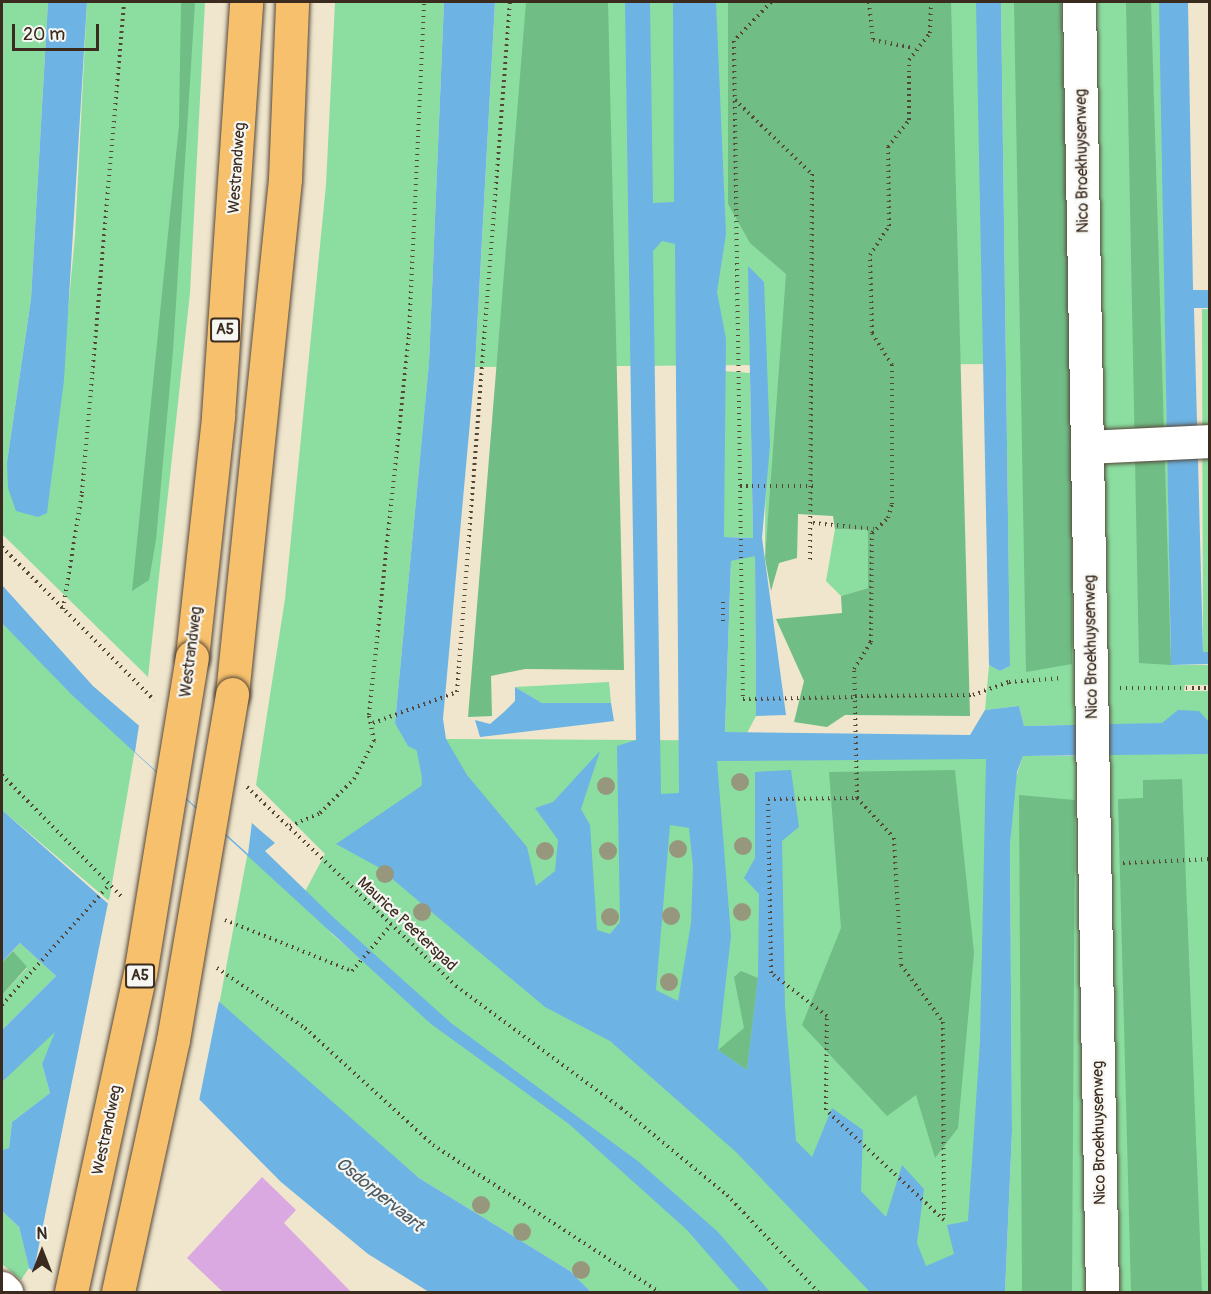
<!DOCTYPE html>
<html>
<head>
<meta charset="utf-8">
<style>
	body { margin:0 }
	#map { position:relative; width:1211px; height:1294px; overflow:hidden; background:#efe6cd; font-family:Pangolin,sans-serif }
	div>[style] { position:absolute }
	.green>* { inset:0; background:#8bdea0 }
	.forest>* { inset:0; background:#70bd86 }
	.water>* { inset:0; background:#6db3e3 }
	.pier>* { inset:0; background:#efe6cd }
	.canal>* { height:30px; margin:-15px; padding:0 15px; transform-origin:15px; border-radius:15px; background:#6db3e3 }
	.building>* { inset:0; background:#dba9e1 }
	.path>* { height:4px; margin-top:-2px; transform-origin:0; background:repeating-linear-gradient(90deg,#564638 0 1.5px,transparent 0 6px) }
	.roads { filter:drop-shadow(0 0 2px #564638) drop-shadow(0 0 2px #564638) }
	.minor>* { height:33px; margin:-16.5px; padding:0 16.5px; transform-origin:16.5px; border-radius:16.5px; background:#fff }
	.highway>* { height:33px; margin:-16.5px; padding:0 16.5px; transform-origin:16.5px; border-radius:16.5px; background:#f7c06c }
	.bridges { filter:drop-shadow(0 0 2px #564638) drop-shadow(0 0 2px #564638) }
	.highway-bridge>* { height:33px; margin:-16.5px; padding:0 16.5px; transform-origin:16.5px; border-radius:16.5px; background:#f7c06c }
	.trees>* { width:18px; height:18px; margin:-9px; border-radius:50%; background:#97977e }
	span { translate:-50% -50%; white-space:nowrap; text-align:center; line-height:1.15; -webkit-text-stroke:4.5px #f6f6f2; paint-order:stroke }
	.shield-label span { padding:2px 4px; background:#f6f6f2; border:2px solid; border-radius:4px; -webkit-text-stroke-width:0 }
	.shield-label { font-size:15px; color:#3b2a1e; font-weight:700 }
	.street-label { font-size:16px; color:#3b2a1e }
	.water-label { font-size:18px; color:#4c5a63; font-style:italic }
	.frame { position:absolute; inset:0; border:3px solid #3b2a1e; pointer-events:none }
	.north { position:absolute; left:12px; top:1222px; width:60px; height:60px; -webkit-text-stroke:4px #f6f6f2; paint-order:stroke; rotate:0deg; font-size:16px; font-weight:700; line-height:24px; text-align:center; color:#3b2a1e }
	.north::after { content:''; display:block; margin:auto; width:21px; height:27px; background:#3b2a1e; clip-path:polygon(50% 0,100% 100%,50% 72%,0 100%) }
	.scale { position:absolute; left:12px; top:24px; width:87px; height:27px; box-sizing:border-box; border:3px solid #3b2a1e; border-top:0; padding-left:8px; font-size:18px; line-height:21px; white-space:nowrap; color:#3b2a1e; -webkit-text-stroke:4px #f6f6f2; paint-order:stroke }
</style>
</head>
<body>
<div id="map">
	<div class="green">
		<div style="clip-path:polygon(2px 2px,48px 2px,31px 299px,7px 462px,59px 408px,75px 236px,87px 2px,205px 2px,190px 293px,148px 677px,2px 534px)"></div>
		<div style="clip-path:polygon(evenodd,335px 2px,444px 2px,429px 364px,395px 723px,446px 739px,1007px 742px,992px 1292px,591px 1292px,570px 1271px,419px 1178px,219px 1005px,248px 851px,301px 899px,325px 854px,256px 785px,285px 599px,326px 185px,335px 2px,308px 907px,460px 1045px,333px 935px,308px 907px)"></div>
		<div style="clip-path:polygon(495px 2px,991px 2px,998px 364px,782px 365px,765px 558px,766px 365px,475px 367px)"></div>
		<div style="clip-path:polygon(1001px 2px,1069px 2px,1080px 725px,1024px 726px,1019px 706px,985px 710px,989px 665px,1000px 671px,1010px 666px)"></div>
		<div style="clip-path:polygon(1091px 2px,1160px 2px,1171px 665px,1209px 665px,1209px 685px,1185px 685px,1184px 691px,1209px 691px,1209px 722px,1105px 725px)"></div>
		<div style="clip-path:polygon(1202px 309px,1210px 309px,1209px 652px,1203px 652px)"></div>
		<div style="clip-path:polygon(723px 371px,750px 373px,753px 538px,724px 537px)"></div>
		<div style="clip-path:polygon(835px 529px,868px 530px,868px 588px,841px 596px,826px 581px)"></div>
		<div style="clip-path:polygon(755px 555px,756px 716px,747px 733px,725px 732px,731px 561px)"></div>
		<div style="clip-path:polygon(2px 623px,135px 749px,109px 901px,2px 810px)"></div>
		<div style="clip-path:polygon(609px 682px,611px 703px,542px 703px,515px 687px)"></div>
		<div style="clip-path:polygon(1209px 742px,1209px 1292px,1112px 1292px,1106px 743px)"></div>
		<div style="clip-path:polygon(1023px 756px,1078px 756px,1088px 1292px,1005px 1292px,1012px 1131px,1010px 845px,1015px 780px)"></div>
		<div style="clip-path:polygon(20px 943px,56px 976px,2px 1030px,2px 995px,27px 968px,13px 951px)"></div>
		<div style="clip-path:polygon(50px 1032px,56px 1032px,42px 1064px,50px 1093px,12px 1122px,9px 1148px,2px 1150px,2px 1082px)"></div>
		<div style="clip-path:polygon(2px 1211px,19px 1227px,29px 1268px,21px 1280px,2px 1264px)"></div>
	</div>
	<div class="forest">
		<div style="clip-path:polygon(181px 2px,195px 2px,173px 351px,156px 540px,149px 580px,132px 591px,179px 125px)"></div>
		<div style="clip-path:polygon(526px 2px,608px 2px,624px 670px,525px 669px,491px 676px,492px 716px,468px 717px)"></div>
		<div style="clip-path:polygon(728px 2px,951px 2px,970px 716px,845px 715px,827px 727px,794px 722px,804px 681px,776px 619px,842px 613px,841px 596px,868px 588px,868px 530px,835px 529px,833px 516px,798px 514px,797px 558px,779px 563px,771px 591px,765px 558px,786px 274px,750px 243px,728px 204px)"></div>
		<div style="clip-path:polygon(1014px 2px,1061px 2px,1072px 416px,1072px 664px,1026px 672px)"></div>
		<div style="clip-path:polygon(1126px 2px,1151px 2px,1171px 665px,1139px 663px)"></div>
		<div style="clip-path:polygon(955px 770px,974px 953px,958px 1128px,935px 1158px,916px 1095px,887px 1116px,802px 1025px,841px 928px,829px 772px)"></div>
		<div style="clip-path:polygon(1182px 779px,1202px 1292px,1131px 1292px,1118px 799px,1143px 798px,1143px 780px)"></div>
		<div style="clip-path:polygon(1019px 795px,1075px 800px,1072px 1292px,1022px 1292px)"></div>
		<div style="clip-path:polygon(13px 951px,27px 967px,2px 995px,2px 962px)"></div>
		<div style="clip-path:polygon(741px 971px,758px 978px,747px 1070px,718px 1050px,744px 1028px,734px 977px)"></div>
	</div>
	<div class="water">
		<div style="clip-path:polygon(48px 2px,87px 2px,64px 380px,47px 513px,38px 517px,16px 511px,8px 488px,7px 462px,31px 299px)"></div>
		<div style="clip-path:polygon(evenodd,444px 2px,495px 2px,475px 367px,443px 719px,446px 739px,467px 775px,527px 847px,536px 886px,555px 871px,558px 840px,535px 808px,553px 802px,600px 751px,581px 809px,590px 825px,597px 930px,610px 934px,620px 922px,617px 746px,636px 740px,625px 2px,650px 2px,653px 203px,674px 202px,673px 2px,716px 2px,726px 234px,717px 292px,726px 339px,724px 537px,753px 538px,748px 266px,764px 282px,770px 445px,762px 538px,786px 715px,756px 716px,755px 556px,731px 561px,725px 732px,970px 735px,985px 710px,1019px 706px,1024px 726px,1162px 723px,1178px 710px,1199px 711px,1209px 722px,1209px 754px,1023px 756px,1017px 772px,1010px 845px,1012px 1131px,1005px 1292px,870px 1292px,736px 1152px,610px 1041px,545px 1007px,378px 867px,336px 844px,442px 772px,442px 763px,408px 746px,395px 723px,429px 363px,444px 2px,662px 241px,675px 244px,679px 793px,661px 794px,653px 251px,662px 241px,444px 2px,986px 759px,980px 1042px,968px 1221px,947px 1225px,954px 1254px,926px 1266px,917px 1243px,924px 1189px,902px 1165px,886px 1217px,861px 1191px,863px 1130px,832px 1108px,812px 1157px,796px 1141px,785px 1007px,782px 841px,799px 827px,791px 770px,755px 772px,755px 858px,744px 878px,759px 894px,758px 978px,747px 1070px,718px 1050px,731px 936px,717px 761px,986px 759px,444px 2px,670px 825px,689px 828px,693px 867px,691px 923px,678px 1001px,656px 990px,670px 825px)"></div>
		<div style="clip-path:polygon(976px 2px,1001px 2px,1010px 666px,1000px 671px,989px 665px)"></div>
		<div style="clip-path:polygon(1159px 2px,1188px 2px,1193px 290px,1210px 290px,1209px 308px,1194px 308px,1203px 652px,1209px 652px,1209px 664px,1171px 665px)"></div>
		<div style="clip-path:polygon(2px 585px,93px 686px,275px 843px,265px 851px,334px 918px,451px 1023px,639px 1162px,718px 1232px,770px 1292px,741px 1292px,687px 1230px,569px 1124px,431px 1024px,72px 695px,2px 623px)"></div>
		<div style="clip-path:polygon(515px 687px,542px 703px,611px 703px,614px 721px,480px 737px,475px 720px,490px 724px,504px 712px,515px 701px)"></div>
		<div style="clip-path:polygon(2px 810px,419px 1178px,570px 1271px,591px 1292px,429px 1292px,368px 1254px,281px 1182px,192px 1092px,58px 1292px,29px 1268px,19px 1227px,2px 1211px,2px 1150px,9px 1148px,12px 1122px,50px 1093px,42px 1064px,55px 1032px,2px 1082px,2px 1030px,56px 976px,20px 943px,2px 962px)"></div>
	</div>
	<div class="pier">
		<div style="clip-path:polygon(139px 725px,252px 822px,248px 854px,135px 752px)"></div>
		<div style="clip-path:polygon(109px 898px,219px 1001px,199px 1101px,193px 1096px,186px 1122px,152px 1292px,54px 1292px,33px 1275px)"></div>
	</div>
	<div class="canal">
		<div style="left:426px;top:720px;width:57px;rotate:78.9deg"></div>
		<div style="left:437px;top:776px;width:39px;rotate:93deg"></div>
	</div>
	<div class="building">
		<div style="clip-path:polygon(262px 1177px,296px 1210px,284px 1223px,352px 1293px,224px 1293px,187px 1258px)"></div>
	</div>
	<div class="path">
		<div style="left:771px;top:2px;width:54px;rotate:133.5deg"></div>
		<div style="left:734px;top:41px;width:658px;rotate:89.22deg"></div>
		<div style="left:743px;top:699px;width:112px;rotate:-1deg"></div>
		<div style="left:869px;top:2px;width:38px;rotate:84deg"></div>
		<div style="left:873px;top:40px;width:42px;rotate:11deg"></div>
		<div style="left:735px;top:100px;width:107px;rotate:43.9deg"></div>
		<div style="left:812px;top:174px;width:386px;rotate:90.3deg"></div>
		<div style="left:740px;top:486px;width:73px"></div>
		<div style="left:813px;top:523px;width:61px;rotate:5.6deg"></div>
		<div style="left:2px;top:547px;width:216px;rotate:45.2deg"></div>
		<div style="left:723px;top:602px;width:24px;rotate:90deg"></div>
		<div style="left:63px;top:609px;width:118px;rotate:-80.7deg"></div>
		<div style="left:82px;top:493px;width:493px;rotate:-85.1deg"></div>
		<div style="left:1120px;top:688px;width:90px"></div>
		<div style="left:855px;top:696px;width:118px;rotate:-0.5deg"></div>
		<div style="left:973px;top:695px;width:38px;rotate:-20deg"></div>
		<div style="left:1009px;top:682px;width:52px;rotate:-4.4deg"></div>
		<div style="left:373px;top:723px;width:90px;rotate:-20.3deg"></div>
		<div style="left:457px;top:692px;width:692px;rotate:-85.61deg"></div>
		<div style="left:2px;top:775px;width:173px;rotate:45.5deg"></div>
		<div style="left:247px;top:787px;width:289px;rotate:43.6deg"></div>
		<div style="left:456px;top:986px;width:205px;rotate:36.5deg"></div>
		<div style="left:621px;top:1108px;width:137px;rotate:39.4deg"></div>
		<div style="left:727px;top:1195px;width:133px;rotate:46.8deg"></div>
		<div style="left:857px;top:798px;width:54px;rotate:47.2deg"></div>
		<div style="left:894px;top:838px;width:127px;rotate:86.8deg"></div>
		<div style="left:901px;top:965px;width:71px;rotate:53.6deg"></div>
		<div style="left:943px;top:1022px;width:198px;rotate:89.7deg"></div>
		<div style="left:944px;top:1220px;width:161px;rotate:-137deg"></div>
		<div style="left:826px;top:1110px;width:94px;rotate:-89.4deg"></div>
		<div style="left:827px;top:1016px;width:71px;rotate:-142.5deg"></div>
		<div style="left:771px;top:973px;width:174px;rotate:-91deg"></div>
		<div style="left:768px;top:799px;width:89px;rotate:-0.6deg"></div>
		<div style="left:857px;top:798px;width:129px;rotate:-91.3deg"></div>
		<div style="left:854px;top:669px;width:32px;rotate:-58deg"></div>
		<div style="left:871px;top:642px;width:109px;rotate:-89.5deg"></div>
		<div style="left:872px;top:533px;width:22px;rotate:-43deg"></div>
		<div style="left:888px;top:518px;width:15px;rotate:-74deg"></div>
		<div style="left:892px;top:504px;width:139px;rotate:-90deg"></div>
		<div style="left:892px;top:365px;width:38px;rotate:-122deg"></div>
		<div style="left:872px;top:333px;width:78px;rotate:-91.5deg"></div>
		<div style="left:870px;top:255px;width:35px;rotate:-57deg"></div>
		<div style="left:889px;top:226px;width:79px;rotate:-90.7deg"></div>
		<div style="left:888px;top:147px;width:34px;rotate:-52deg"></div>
		<div style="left:909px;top:120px;width:60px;rotate:-90deg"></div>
		<div style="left:909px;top:60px;width:34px;rotate:-52deg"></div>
		<div style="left:930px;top:33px;width:31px;rotate:-88deg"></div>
		<div style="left:290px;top:826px;width:33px;rotate:-23deg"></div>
		<div style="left:320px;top:813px;width:48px;rotate:-45deg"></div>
		<div style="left:354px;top:779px;width:43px;rotate:-62.2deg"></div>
		<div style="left:374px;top:741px;width:26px;rotate:-101deg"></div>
		<div style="left:369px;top:715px;width:382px;rotate:-84deg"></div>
		<div style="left:409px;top:335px;width:333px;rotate:-87.4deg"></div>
		<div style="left:1123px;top:863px;width:87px;rotate:-2.6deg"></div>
		<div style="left:225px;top:920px;width:137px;rotate:21.9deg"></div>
		<div style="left:352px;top:971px;width:60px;rotate:-49.7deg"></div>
		<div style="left:217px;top:968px;width:107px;rotate:34.3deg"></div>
		<div style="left:305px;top:1028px;width:173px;rotate:42.4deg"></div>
		<div style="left:433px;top:1145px;width:270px;rotate:33deg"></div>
		<div style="left:2px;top:1005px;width:159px;rotate:-48.3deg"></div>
	</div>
	<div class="roads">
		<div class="minor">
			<div style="left:1079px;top:2px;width:1290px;rotate:88.98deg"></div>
			<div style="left:1087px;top:447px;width:123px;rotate:-2.8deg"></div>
			<div style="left:2px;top:1288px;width:6px;rotate:45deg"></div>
		</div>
		<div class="highway">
			<div style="left:192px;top:657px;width:242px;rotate:-83.8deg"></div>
			<div style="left:218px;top:416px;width:415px;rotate:-86.1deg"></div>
			<div style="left:232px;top:694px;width:518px;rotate:-84.12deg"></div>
			<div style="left:285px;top:179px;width:177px;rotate:-87.7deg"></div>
		</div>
	</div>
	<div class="bridges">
		<div class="highway-bridge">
			<div style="left:71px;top:1292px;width:325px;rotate:-77.8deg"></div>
			<div style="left:140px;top:974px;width:321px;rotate:-80.7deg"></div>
			<div style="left:118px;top:1292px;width:258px;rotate:-77.7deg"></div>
			<div style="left:173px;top:1040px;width:351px;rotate:-80.3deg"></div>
		</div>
	</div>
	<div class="trees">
		<div style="left:740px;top:782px"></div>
		<div style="left:606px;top:786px"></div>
		<div style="left:743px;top:846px"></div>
		<div style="left:678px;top:849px"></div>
		<div style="left:545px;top:851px"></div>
		<div style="left:608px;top:851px"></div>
		<div style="left:385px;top:874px"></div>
		<div style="left:422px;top:912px"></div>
		<div style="left:742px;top:912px"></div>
		<div style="left:671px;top:916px"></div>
		<div style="left:610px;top:917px"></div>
		<div style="left:669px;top:982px"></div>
		<div style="left:481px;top:1205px"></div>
		<div style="left:522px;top:1232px"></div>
		<div style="left:581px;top:1270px"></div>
	</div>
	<div class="shield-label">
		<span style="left:225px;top:330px">A5</span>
		<span style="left:140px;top:976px">A5</span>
	</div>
	<div class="street-label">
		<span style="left:1082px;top:161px;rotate:-91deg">Nico Broekhuysenweg</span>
		<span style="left:237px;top:168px;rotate:-86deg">Westrandweg</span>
		<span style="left:1091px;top:647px;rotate:-91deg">Nico Broekhuysenweg</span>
		<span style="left:191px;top:652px;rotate:-83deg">Westrandweg</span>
		<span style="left:407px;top:924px;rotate:43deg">Maurice Peeterspad</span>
		<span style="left:107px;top:1130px;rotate:-78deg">Westrandweg</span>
		<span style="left:1099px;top:1133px;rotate:-91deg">Nico Broekhuysenweg</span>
	</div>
	<div class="water-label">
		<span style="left:379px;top:1195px;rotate:39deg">Osdorpervaart</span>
	</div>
	<div class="frame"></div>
	<div class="north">N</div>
	<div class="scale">20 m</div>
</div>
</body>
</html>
